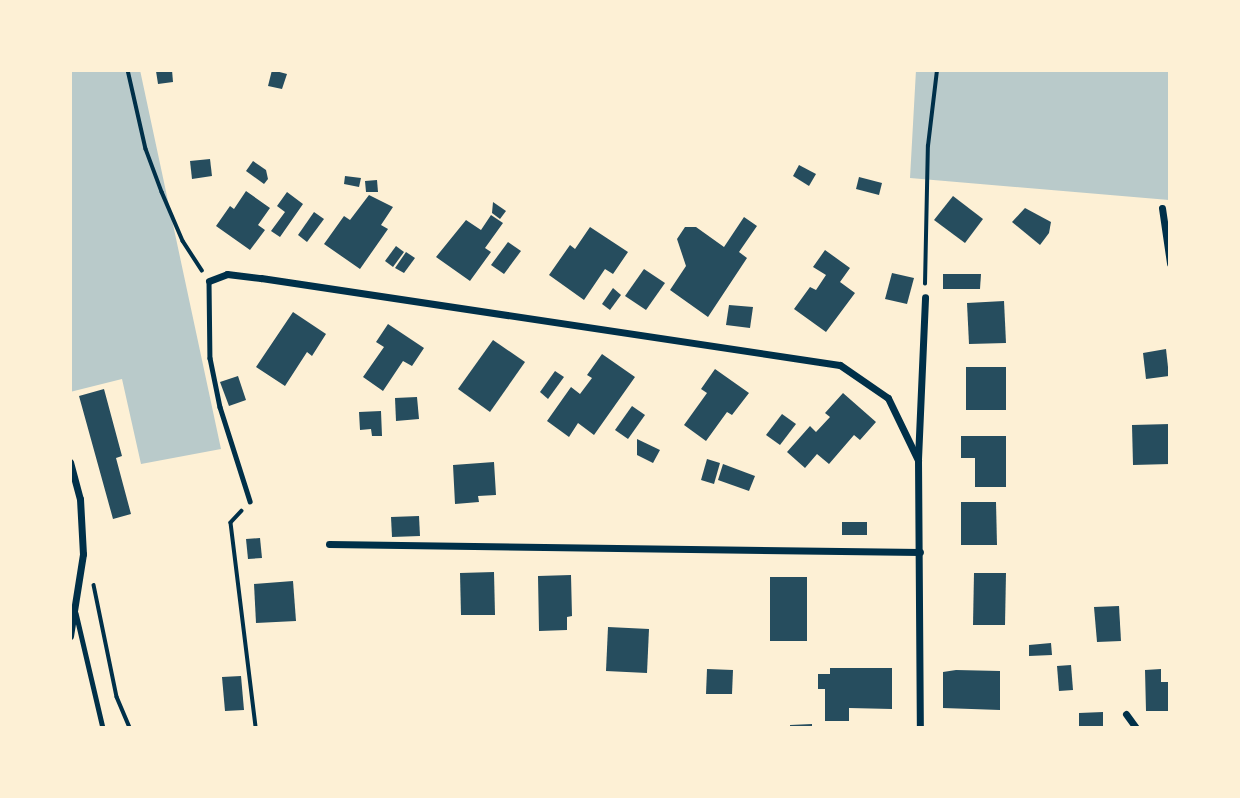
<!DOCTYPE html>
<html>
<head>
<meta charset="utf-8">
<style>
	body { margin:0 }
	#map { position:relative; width:1240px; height:798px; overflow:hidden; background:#fdf0d5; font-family:"Exo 2",sans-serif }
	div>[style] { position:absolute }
	.green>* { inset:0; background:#b9caca }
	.building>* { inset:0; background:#264d5e }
	.path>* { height:3.5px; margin:-1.75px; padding:0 1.75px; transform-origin:1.75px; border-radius:1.75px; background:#003049 }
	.service>* { height:4.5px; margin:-2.25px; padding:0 2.25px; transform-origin:2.25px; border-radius:2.25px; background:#003049 }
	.minor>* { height:7px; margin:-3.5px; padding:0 3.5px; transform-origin:3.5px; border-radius:3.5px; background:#003049 }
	span { translate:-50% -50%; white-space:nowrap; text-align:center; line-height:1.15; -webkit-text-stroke:6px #fdf0d5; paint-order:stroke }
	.frame { position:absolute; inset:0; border:72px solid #fdf0d5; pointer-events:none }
</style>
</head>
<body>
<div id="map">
	<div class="green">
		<div style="clip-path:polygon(70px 70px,140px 70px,221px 449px,141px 464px,122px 379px,70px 392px)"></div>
		<div style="clip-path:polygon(916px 70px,1170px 70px,1170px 203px,1169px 200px,910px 178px)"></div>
	</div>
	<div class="building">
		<div style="clip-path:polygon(172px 70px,173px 82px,158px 84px,156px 71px)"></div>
		<div style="clip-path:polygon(272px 70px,287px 74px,282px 89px,268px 86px)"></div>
		<div style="clip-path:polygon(210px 159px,212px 176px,192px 179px,190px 161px)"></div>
		<div style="clip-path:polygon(253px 161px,266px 170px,268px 179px,264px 184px,246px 171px)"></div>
		<div style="clip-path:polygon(799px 165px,816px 174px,809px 186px,793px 176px)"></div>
		<div style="clip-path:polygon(345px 176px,361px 178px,359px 187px,344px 184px)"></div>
		<div style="clip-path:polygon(859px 177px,882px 183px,879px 195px,856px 189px)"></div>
		<div style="clip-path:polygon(377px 180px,378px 192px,366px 192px,365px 181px)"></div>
		<div style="clip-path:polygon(246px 191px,270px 208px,258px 225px,265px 230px,250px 250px,216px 226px,230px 206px,234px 209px)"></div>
		<div style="clip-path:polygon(287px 192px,303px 204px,280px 237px,271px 231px,285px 212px,277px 206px)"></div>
		<div style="clip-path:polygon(369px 195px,393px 207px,381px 225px,388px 229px,360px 269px,324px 244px,344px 216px,350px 220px)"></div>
		<div style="clip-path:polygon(953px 196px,983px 219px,965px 243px,934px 220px)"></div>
		<div style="clip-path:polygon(493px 202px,506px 211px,500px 219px,492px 213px)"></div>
		<div style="clip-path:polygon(1025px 208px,1051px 222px,1049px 233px,1040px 245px,1012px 222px)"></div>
		<div style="clip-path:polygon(314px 212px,324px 219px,307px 242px,298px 235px)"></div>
		<div style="clip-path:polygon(491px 215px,503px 223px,485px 248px,491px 252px,470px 281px,436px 257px,466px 220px,481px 230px)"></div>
		<div style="clip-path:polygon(744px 217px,757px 226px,739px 252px,747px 258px,708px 317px,670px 290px,686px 266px,677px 239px,685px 227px,696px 227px,724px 247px)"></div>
		<div style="clip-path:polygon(590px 227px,628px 252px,613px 274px,605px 269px,584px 300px,549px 275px,570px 245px,575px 249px)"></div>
		<div style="clip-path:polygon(508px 242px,521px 251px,504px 274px,491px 265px)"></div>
		<div style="clip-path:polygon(396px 246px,404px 252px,393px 267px,385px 261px)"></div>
		<div style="clip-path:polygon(825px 250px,850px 268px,840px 282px,855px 293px,826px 332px,794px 309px,810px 287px,816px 290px,826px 275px,813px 267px)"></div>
		<div style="clip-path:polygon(406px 252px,415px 258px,404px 273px,395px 268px)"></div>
		<div style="clip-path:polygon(644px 269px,665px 283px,646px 310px,625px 296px)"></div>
		<div style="clip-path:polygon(892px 273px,914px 278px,907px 304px,885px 299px)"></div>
		<div style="clip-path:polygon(943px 274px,981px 274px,980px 289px,943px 289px)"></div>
		<div style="clip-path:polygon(613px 288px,621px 295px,610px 310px,602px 304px)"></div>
		<div style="clip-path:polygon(1004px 301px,1006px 343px,969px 344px,967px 303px)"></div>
		<div style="clip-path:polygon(729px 305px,753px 307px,750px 328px,726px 325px)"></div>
		<div style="clip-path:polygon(293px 312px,326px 334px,312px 356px,307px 352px,285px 386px,256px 367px)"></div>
		<div style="clip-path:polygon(388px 324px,424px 348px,412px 366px,403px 361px,383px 391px,363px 377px,384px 347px,376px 342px)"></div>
		<div style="clip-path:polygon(493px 340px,525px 362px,490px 412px,458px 389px)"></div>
		<div style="clip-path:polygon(1166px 349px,1169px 376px,1146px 379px,1143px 353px)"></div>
		<div style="clip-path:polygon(602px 354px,635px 377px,594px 435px,578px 423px,569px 437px,547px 421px,571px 387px,580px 394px,592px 378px,587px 375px)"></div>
		<div style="clip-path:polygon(966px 367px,1006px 367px,1006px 410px,966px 410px)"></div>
		<div style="clip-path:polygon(715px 369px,749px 393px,732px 415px,727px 412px,706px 441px,684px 425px,707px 393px,701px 389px)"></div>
		<div style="clip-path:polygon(555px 371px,564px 377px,548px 399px,540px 392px)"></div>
		<div style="clip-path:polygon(238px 376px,246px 400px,229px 406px,220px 382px)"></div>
		<div style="clip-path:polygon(104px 389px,122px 456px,116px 458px,131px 514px,113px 519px,79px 396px)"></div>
		<div style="clip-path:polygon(843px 393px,876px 422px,860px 440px,854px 435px,829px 464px,817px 454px,805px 468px,787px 452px,810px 426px,816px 432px,830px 417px,825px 413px)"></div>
		<div style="clip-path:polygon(417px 397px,419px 419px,396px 421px,395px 398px)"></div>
		<div style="clip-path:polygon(632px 406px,645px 415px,628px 439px,615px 430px)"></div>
		<div style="clip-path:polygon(381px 411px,382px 436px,372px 436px,371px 429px,360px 430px,359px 412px)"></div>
		<div style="clip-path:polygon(782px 414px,796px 424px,780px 445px,766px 435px)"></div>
		<div style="clip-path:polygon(1170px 424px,1170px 464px,1133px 465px,1132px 425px)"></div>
		<div style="clip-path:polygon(961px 436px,1006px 436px,1006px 487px,975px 487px,975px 458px,961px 458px)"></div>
		<div style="clip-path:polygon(637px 439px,660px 450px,653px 463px,637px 455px)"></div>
		<div style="clip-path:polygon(707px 459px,720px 463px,714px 484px,701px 480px)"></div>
		<div style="clip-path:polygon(494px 462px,496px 495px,478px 496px,479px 502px,455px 504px,453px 465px)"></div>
		<div style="clip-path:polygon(723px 464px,755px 476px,749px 491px,718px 480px)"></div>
		<div style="clip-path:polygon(961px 502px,996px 502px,997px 545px,961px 545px)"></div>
		<div style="clip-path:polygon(419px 516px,420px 536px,392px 537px,391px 517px)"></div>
		<div style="clip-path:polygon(842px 522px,867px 522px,867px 535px,842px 535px)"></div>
		<div style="clip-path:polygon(260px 538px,262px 558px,248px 559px,246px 539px)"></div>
		<div style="clip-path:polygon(494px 572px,495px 615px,461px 615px,460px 573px)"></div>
		<div style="clip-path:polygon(974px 573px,1006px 573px,1005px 625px,973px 625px)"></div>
		<div style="clip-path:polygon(571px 575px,572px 616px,567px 617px,567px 630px,539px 631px,538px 576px)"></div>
		<div style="clip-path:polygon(770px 577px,807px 577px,807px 641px,770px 641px)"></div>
		<div style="clip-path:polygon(293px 581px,296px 621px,256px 623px,254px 584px)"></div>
		<div style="clip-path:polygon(1119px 606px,1121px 641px,1097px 642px,1094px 607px)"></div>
		<div style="clip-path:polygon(608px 627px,649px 629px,647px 673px,606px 671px)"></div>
		<div style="clip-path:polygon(1051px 643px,1052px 655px,1029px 656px,1029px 645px)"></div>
		<div style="clip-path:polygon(1071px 665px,1073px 690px,1059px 691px,1057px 666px)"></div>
		<div style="clip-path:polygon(830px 668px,892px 668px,892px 709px,849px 708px,849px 721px,825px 721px,825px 689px,818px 689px,818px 674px,830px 674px)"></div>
		<div style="clip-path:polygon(707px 669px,733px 670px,732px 694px,706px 694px)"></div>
		<div style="clip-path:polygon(1161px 669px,1161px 682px,1170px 682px,1170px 711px,1146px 711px,1145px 670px)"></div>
		<div style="clip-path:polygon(956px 670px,1000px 671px,1000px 710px,943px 708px,943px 672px)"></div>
		<div style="clip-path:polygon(241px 676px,244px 710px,225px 711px,222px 677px)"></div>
		<div style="clip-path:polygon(1103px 712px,1103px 728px,1079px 728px,1079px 713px)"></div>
		<div style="clip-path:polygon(812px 724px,812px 728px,790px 728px,790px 725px)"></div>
	</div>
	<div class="path">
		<div style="left:128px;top:70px;width:81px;rotate:77.2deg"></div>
		<div style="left:146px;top:149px;width:46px;rotate:69.6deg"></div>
		<div style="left:162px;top:192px;width:53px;rotate:66.8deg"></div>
		<div style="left:183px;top:241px;width:35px;rotate:57deg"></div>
		<div style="left:925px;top:284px;width:138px;rotate:-88.8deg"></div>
		<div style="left:928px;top:146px;width:77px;rotate:-83.2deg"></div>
		<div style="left:242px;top:511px;width:16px;rotate:133deg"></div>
		<div style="left:231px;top:523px;width:207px;rotate:83deg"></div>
		<div style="left:94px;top:585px;width:114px;rotate:78.4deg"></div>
		<div style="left:117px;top:697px;width:34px;rotate:67deg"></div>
	</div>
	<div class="service">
		<div style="left:209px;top:281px;width:77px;rotate:89.3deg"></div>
		<div style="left:210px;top:358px;width:50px;rotate:78.5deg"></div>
		<div style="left:220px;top:407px;width:99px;rotate:72.3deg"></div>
		<div style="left:76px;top:613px;width:118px;rotate:76.8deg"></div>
	</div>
	<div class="minor">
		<div style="left:1162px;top:208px;width:56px;rotate:81.7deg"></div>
		<div style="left:209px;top:281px;width:19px;rotate:-21deg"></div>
		<div style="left:227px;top:274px;width:34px;rotate:7deg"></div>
		<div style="left:261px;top:278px;width:585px;rotate:8.55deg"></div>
		<div style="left:840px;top:365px;width:58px;rotate:34.5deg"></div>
		<div style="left:888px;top:398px;width:69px;rotate:64.2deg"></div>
		<div style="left:918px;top:460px;width:268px;rotate:89.6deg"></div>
		<div style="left:918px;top:459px;width:162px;rotate:-87.5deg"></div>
		<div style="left:70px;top:462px;width:38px;rotate:75deg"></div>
		<div style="left:80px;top:499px;width:55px;rotate:86.9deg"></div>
		<div style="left:83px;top:554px;width:83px;rotate:99deg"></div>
		<div style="left:329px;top:544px;width:591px;rotate:0.78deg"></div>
		<div style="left:1126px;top:714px;width:17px;rotate:54deg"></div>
	</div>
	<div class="frame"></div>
</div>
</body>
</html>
